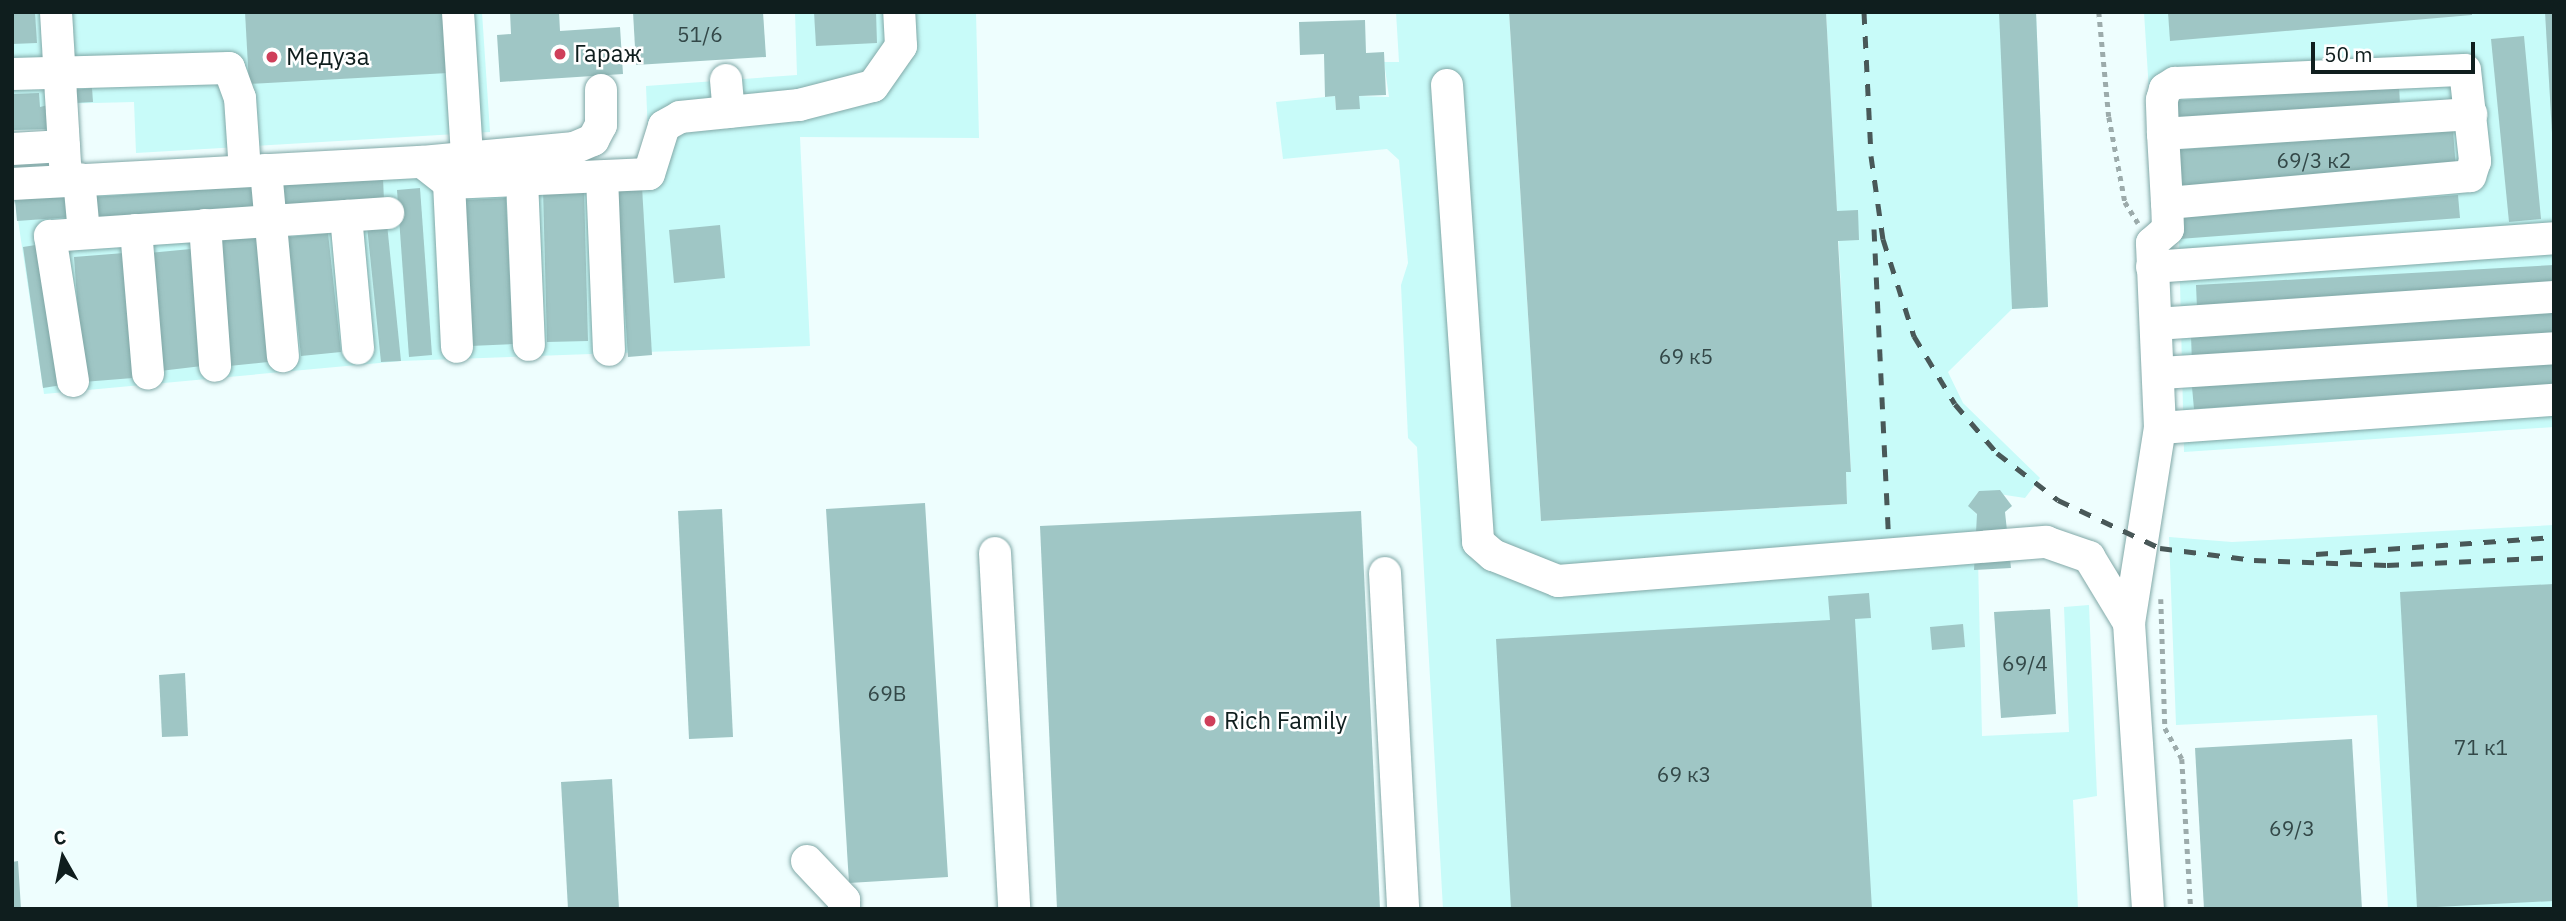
<!DOCTYPE html>
<html>
<head>
<meta charset="utf-8">
<style>
	body { margin:0 }
	#map { position:relative; width:2566px; height:921px; overflow:hidden; background:#eefefe; font-family:"IBM Plex Sans",sans-serif }
	div>[style] { position:absolute }
	.built>* { inset:0; background:#c8fbf9 }
	.building>* { inset:0; background:#9fc6c5 }
	.path>* { height:4.5px; margin-top:-2.25px; transform-origin:0; background:repeating-linear-gradient(90deg,#9cabab 0 5px,transparent 0 10px) }
	.roads { filter:drop-shadow(0 0 2px #81a8a7) drop-shadow(0 0 2px #81a8a7) }
	.minor>* { height:32px; margin:-16px; padding:0 16px; transform-origin:16px; border-radius:16px; background:#fff }
	.rail>* { height:5px; margin-top:-2.5px; transform-origin:0; background:repeating-linear-gradient(90deg,#495858 0 12px,transparent 0 24px) }
	.dots>* { width:19px; height:19px; translate:-50% -50%; box-sizing:border-box; border:4px solid #fff; border-radius:50% }
	span { translate:-50% -50%; white-space:nowrap; text-align:center; line-height:1.15; -webkit-text-stroke:5px #fff; paint-order:stroke }
	.number-label { font-size:21px; color:#334848 }
	.number-label span { -webkit-text-stroke-width:0 }
	.poi-label { font-size:24px; color:#0f1e1e }
	.left { translate:0 -50%; text-align:left }
	.frame { position:absolute; inset:0; border:14px solid #0f1e1e; pointer-events:none }
	.north { position:absolute; left:28px; top:823px; width:70px; height:70px; -webkit-text-stroke:5px #fff; paint-order:stroke; rotate:351deg; font-size:19px; font-weight:700; line-height:28px; text-align:center; color:#0f1e1e }
	.north::after { content:''; display:block; margin:auto; width:24px; height:32px; background:#0f1e1e; clip-path:polygon(50% 0,100% 100%,50% 72%,0 100%) }
	.scale { position:absolute; left:2311px; top:42px; width:164px; height:32px; box-sizing:border-box; border:4px solid #0f1e1e; border-top:0; padding-left:9px; font-size:21px; line-height:24px; white-space:nowrap; color:#0f1e1e; -webkit-text-stroke:5px #fff; paint-order:stroke }
</style>
</head>
<body>
<div id="map">
	<div class="built">
		<div style="clip-path:polygon(12px 12px,482px 12px,490px 132px,136px 153px,134px 102px,54px 104px,49px 129px,12px 130px)"></div>
		<div style="clip-path:polygon(795px 12px,976px 12px,979px 138px,800px 137px,810px 346px,401px 361px,44px 394px,15px 200px,649px 162px,646px 86px,797px 75px)"></div>
		<div style="clip-path:polygon(1396px 12px,1509px 12px,1541px 521px,1847px 504px,1846px 472px,1851px 471px,1826px 12px,2036px 12px,2048px 307px,2012px 309px,1948px 372px,1963px 403px,2040px 478px,2025px 498px,1979px 491px,1969px 506px,1977px 514px,1982px 736px,2069px 732px,2064px 607px,2089px 605px,2097px 796px,2073px 800px,2078px 909px,1443px 909px,1417px 447px,1408px 438px,1401px 285px,1408px 263px,1399px 160px,1387px 149px,1283px 159px,1276px 102px,1335px 96px,1336px 110px,1359px 109px,1359px 96px,1389px 97px,1384px 62px,1399px 62px)"></div>
		<div style="clip-path:polygon(2144px 12px,2554px 12px,2554px 427px,2184px 452px,2179px 240px,2157px 220px)"></div>
		<div style="clip-path:polygon(2554px 525px,2554px 909px,2388px 909px,2377px 715px,2176px 725px,2169px 537px,2232px 542px)"></div>
	</div>
	<div class="building">
		<div style="clip-path:polygon(12px 12px,35px 12px,37px 43px,12px 44px)"></div>
		<div style="clip-path:polygon(245px 12px,445px 12px,448px 73px,249px 84px)"></div>
		<div style="clip-path:polygon(510px 12px,559px 12px,560px 31px,620px 27px,623px 74px,500px 82px,497px 35px,511px 34px)"></div>
		<div style="clip-path:polygon(633px 12px,763px 12px,766px 57px,636px 65px)"></div>
		<div style="clip-path:polygon(814px 12px,876px 12px,877px 43px,816px 46px)"></div>
		<div style="clip-path:polygon(1509px 12px,1826px 12px,1837px 211px,1858px 210px,1859px 240px,1838px 241px,1851px 472px,1846px 472px,1847px 504px,1541px 521px)"></div>
		<div style="clip-path:polygon(1999px 12px,2036px 12px,2048px 307px,2012px 309px)"></div>
		<div style="clip-path:polygon(2168px 12px,2472px 12px,2472px 15px,2170px 41px)"></div>
		<div style="clip-path:polygon(2545px 12px,2554px 12px,2554px 133px,2552px 133px)"></div>
		<div style="clip-path:polygon(1365px 20px,1366px 53px,1384px 52px,1386px 95px,1359px 96px,1360px 109px,1336px 110px,1335px 96px,1325px 97px,1324px 54px,1300px 55px,1299px 22px)"></div>
		<div style="clip-path:polygon(2524px 36px,2541px 219px,2509px 222px,2491px 39px)"></div>
		<div style="clip-path:polygon(2399px 85px,2400px 105px,2172px 121px,2170px 101px)"></div>
		<div style="clip-path:polygon(92px 88px,93px 102px,75px 103px,74px 90px)"></div>
		<div style="clip-path:polygon(39px 93px,40px 107px,48px 105px,49px 129px,12px 130px,12px 94px)"></div>
		<div style="clip-path:polygon(2453px 130px,2456px 170px,2175px 190px,2173px 150px)"></div>
		<div style="clip-path:polygon(383px 178px,384px 201px,277px 209px,275px 186px)"></div>
		<div style="clip-path:polygon(260px 186px,262px 208px,93px 219px,92px 197px)"></div>
		<div style="clip-path:polygon(642px 187px,652px 355px,628px 357px,617px 189px)"></div>
		<div style="clip-path:polygon(420px 188px,432px 355px,409px 357px,397px 190px)"></div>
		<div style="clip-path:polygon(584px 188px,588px 341px,547px 342px,543px 189px)"></div>
		<div style="clip-path:polygon(71px 195px,72px 217px,17px 221px,15px 200px)"></div>
		<div style="clip-path:polygon(2458px 195px,2460px 218px,2179px 239px,2177px 216px)"></div>
		<div style="clip-path:polygon(506px 198px,513px 344px,470px 346px,463px 200px)"></div>
		<div style="clip-path:polygon(387px 224px,401px 361px,381px 362px,367px 226px)"></div>
		<div style="clip-path:polygon(720px 225px,725px 278px,674px 283px,669px 230px)"></div>
		<div style="clip-path:polygon(328px 233px,341px 352px,301px 356px,288px 237px)"></div>
		<div style="clip-path:polygon(258px 237px,268px 362px,229px 366px,218px 240px)"></div>
		<div style="clip-path:polygon(42px 244px,62px 385px,43px 388px,23px 247px)"></div>
		<div style="clip-path:polygon(191px 249px,202px 366px,160px 371px,149px 253px)"></div>
		<div style="clip-path:polygon(124px 253px,133px 378px,83px 382px,74px 257px)"></div>
		<div style="clip-path:polygon(2554px 265px,2554px 289px,2197px 308px,2196px 285px)"></div>
		<div style="clip-path:polygon(2554px 313px,2554px 340px,2192px 363px,2191px 336px)"></div>
		<div style="clip-path:polygon(2554px 362px,2554px 385px,2194px 409px,2192px 387px)"></div>
		<div style="clip-path:polygon(2000px 490px,2012px 506px,2005px 512px,2011px 568px,1974px 570px,1977px 514px,1968px 506px,1979px 491px)"></div>
		<div style="clip-path:polygon(925px 503px,948px 877px,849px 883px,826px 509px)"></div>
		<div style="clip-path:polygon(722px 509px,733px 737px,689px 739px,678px 511px)"></div>
		<div style="clip-path:polygon(1361px 511px,1380px 909px,1057px 909px,1040px 526px)"></div>
		<div style="clip-path:polygon(2554px 584px,2554px 901px,2417px 908px,2400px 592px)"></div>
		<div style="clip-path:polygon(1869px 593px,1871px 618px,1855px 619px,1872px 909px,1511px 909px,1496px 639px,1830px 620px,1828px 596px)"></div>
		<div style="clip-path:polygon(2050px 609px,2056px 714px,2001px 718px,1994px 612px)"></div>
		<div style="clip-path:polygon(1963px 624px,1965px 647px,1932px 650px,1930px 627px)"></div>
		<div style="clip-path:polygon(185px 673px,188px 736px,162px 737px,159px 675px)"></div>
		<div style="clip-path:polygon(2352px 739px,2362px 909px,2204px 909px,2195px 748px)"></div>
		<div style="clip-path:polygon(612px 779px,619px 909px,568px 909px,561px 782px)"></div>
		<div style="clip-path:polygon(18px 861px,21px 909px,12px 909px,12px 862px)"></div>
	</div>
	<div class="path">
		<div style="left:2099px;top:12px;width:105px;rotate:84.6deg"></div>
		<div style="left:2109px;top:117px;width:86px;rotate:79.3deg"></div>
		<div style="left:2125px;top:202px;width:25px;rotate:58deg"></div>
		<div style="left:2161px;top:599px;width:129px;rotate:88.2deg"></div>
		<div style="left:2165px;top:728px;width:35px;rotate:61deg"></div>
		<div style="left:2182px;top:759px;width:150px;rotate:86.6deg"></div>
	</div>
	<div class="roads">
		<div class="minor">
			<div style="left:56px;top:12px;width:168px;rotate:86.6deg"></div>
			<div style="left:458px;top:12px;width:144px;rotate:86.4deg"></div>
			<div style="left:12px;top:74px;width:217px;rotate:-1.6deg"></div>
			<div style="left:229px;top:68px;width:32px;rotate:70deg"></div>
			<div style="left:240px;top:98px;width:73px;rotate:86.1deg"></div>
			<div style="left:726px;top:80px;width:32px;rotate:85deg"></div>
			<div style="left:1447px;top:85px;width:458px;rotate:86.1deg"></div>
			<div style="left:1478px;top:542px;width:20px;rotate:41deg"></div>
			<div style="left:1493px;top:555px;width:70px;rotate:21.8deg"></div>
			<div style="left:1558px;top:581px;width:490px;rotate:-4.6deg"></div>
			<div style="left:2046px;top:542px;width:46px;rotate:19.2deg"></div>
			<div style="left:2089px;top:557px;width:77px;rotate:58.8deg"></div>
			<div style="left:2163px;top:134px;width:309px;rotate:-3.7deg"></div>
			<div style="left:12px;top:149px;width:52px;rotate:-3.3deg"></div>
			<div style="left:422px;top:162px;width:153px;rotate:-5.3deg"></div>
			<div style="left:574px;top:148px;width:21px;rotate:-23deg"></div>
			<div style="left:593px;top:140px;width:17px;rotate:-62deg"></div>
			<div style="left:601px;top:125px;width:35px;rotate:-90deg"></div>
			<div style="left:266px;top:170px;width:187px;rotate:84.8deg"></div>
			<div style="left:602px;top:177px;width:173px;rotate:87.7deg"></div>
			<div style="left:79px;top:179px;width:54px;rotate:84.7deg"></div>
			<div style="left:522px;top:180px;width:165px;rotate:87.6deg"></div>
			<div style="left:449px;top:183px;width:164px;rotate:87.2deg"></div>
			<div style="left:12px;top:184px;width:411px;rotate:-3.1deg"></div>
			<div style="left:422px;top:162px;width:34px;rotate:38deg"></div>
			<div style="left:449px;top:183px;width:200px;rotate:-2.6deg"></div>
			<div style="left:649px;top:174px;width:50px;rotate:-72.6deg"></div>
			<div style="left:664px;top:126px;width:18px;rotate:-29deg"></div>
			<div style="left:680px;top:117px;width:120px;rotate:-5.8deg"></div>
			<div style="left:799px;top:105px;width:76px;rotate:-14.4deg"></div>
			<div style="left:873px;top:86px;width:49px;rotate:-55deg"></div>
			<div style="left:901px;top:46px;width:34px;rotate:-93deg"></div>
			<div style="left:346px;top:216px;width:133px;rotate:84.8deg"></div>
			<div style="left:205px;top:225px;width:141px;rotate:85.9deg"></div>
			<div style="left:136px;top:230px;width:144px;rotate:85.2deg"></div>
			<div style="left:2152px;top:267px;width:403px;rotate:-4.1deg"></div>
			<div style="left:2156px;top:324px;width:399px;rotate:-3.9deg"></div>
			<div style="left:2161px;top:373px;width:394px;rotate:-3.6deg"></div>
			<div style="left:73px;top:381px;width:147px;rotate:-99deg"></div>
			<div style="left:50px;top:236px;width:339px;rotate:-3.9deg"></div>
			<div style="left:2160px;top:428px;width:395px;rotate:-4.1deg"></div>
			<div style="left:995px;top:553px;width:357px;rotate:86.9deg"></div>
			<div style="left:1385px;top:573px;width:336px;rotate:86.9deg"></div>
			<div style="left:807px;top:861px;width:54px;rotate:46.5deg"></div>
			<div style="left:844px;top:900px;width:9px;rotate:90deg"></div>
			<div style="left:2148px;top:909px;width:287px;rotate:-93.8deg"></div>
			<div style="left:2129px;top:623px;width:197px;rotate:-81deg"></div>
			<div style="left:2160px;top:428px;width:185px;rotate:-92.5deg"></div>
			<div style="left:2152px;top:243px;width:21px;rotate:-41deg"></div>
			<div style="left:2168px;top:229px;width:26px;rotate:-92deg"></div>
			<div style="left:2167px;top:203px;width:69px;rotate:-93.3deg"></div>
			<div style="left:2163px;top:134px;width:34px;rotate:-92deg"></div>
			<div style="left:2162px;top:100px;width:11px;rotate:-75deg"></div>
			<div style="left:2165px;top:89px;width:12px;rotate:-31deg"></div>
			<div style="left:2175px;top:83px;width:290px;rotate:-2.6deg"></div>
			<div style="left:2465px;top:70px;width:92px;rotate:83.7deg"></div>
			<div style="left:2475px;top:161px;width:16px;rotate:108deg"></div>
			<div style="left:2470px;top:176px;width:304px;rotate:174.9deg"></div>
		</div>
	</div>
	<div class="rail">
		<div style="left:1864px;top:12px;width:144px;rotate:87.2deg"></div>
		<div style="left:1871px;top:156px;width:84px;rotate:81.8deg"></div>
		<div style="left:1883px;top:239px;width:102px;rotate:72.3deg"></div>
		<div style="left:1914px;top:336px;width:79px;rotate:58.9deg"></div>
		<div style="left:1955px;top:404px;width:65px;rotate:49.4deg"></div>
		<div style="left:1997px;top:453px;width:77px;rotate:37.6deg"></div>
		<div style="left:2058px;top:500px;width:113px;rotate:25.2deg"></div>
		<div style="left:2160px;top:548px;width:95px;rotate:7.3deg"></div>
		<div style="left:2254px;top:560px;width:133px;rotate:2.2deg"></div>
		<div style="left:2387px;top:565px;width:167px;rotate:-2.7deg"></div>
		<div style="left:1874px;top:229px;width:301px;rotate:87.3deg"></div>
		<div style="left:2316px;top:554px;width:239px;rotate:-4.1deg"></div>
	</div>
	<div class="dots">
		<div style="left:560px;top:54px;background:#cf3f5a"></div>
		<div style="left:272px;top:57px;background:#cf3f5a"></div>
		<div style="left:1210px;top:721px;background:#cf3f5a"></div>
	</div>
	<div class="number-label">
		<span style="left:700px;top:34px">51/6</span>
		<span style="left:2314px;top:160px">69/3 к2</span>
		<span style="left:1686px;top:356px">69 к5</span>
		<span style="left:2025px;top:663px">69/4</span>
		<span style="left:887px;top:693px">69В</span>
		<span style="left:2481px;top:747px">71 к1</span>
		<span style="left:1684px;top:774px">69 к3</span>
		<span style="left:2292px;top:828px">69/3</span>
	</div>
	<div class="poi-label">
		<span class="left" style="left:574px;top:54px">Гараж</span>
		<span class="left" style="left:286px;top:57px">Медуза</span>
		<span class="left" style="left:1224px;top:721px">Rich Family</span>
	</div>
	<div class="frame"></div>
	<div class="north">С</div>
	<div class="scale">50 m</div>
</div>
</body>
</html>
